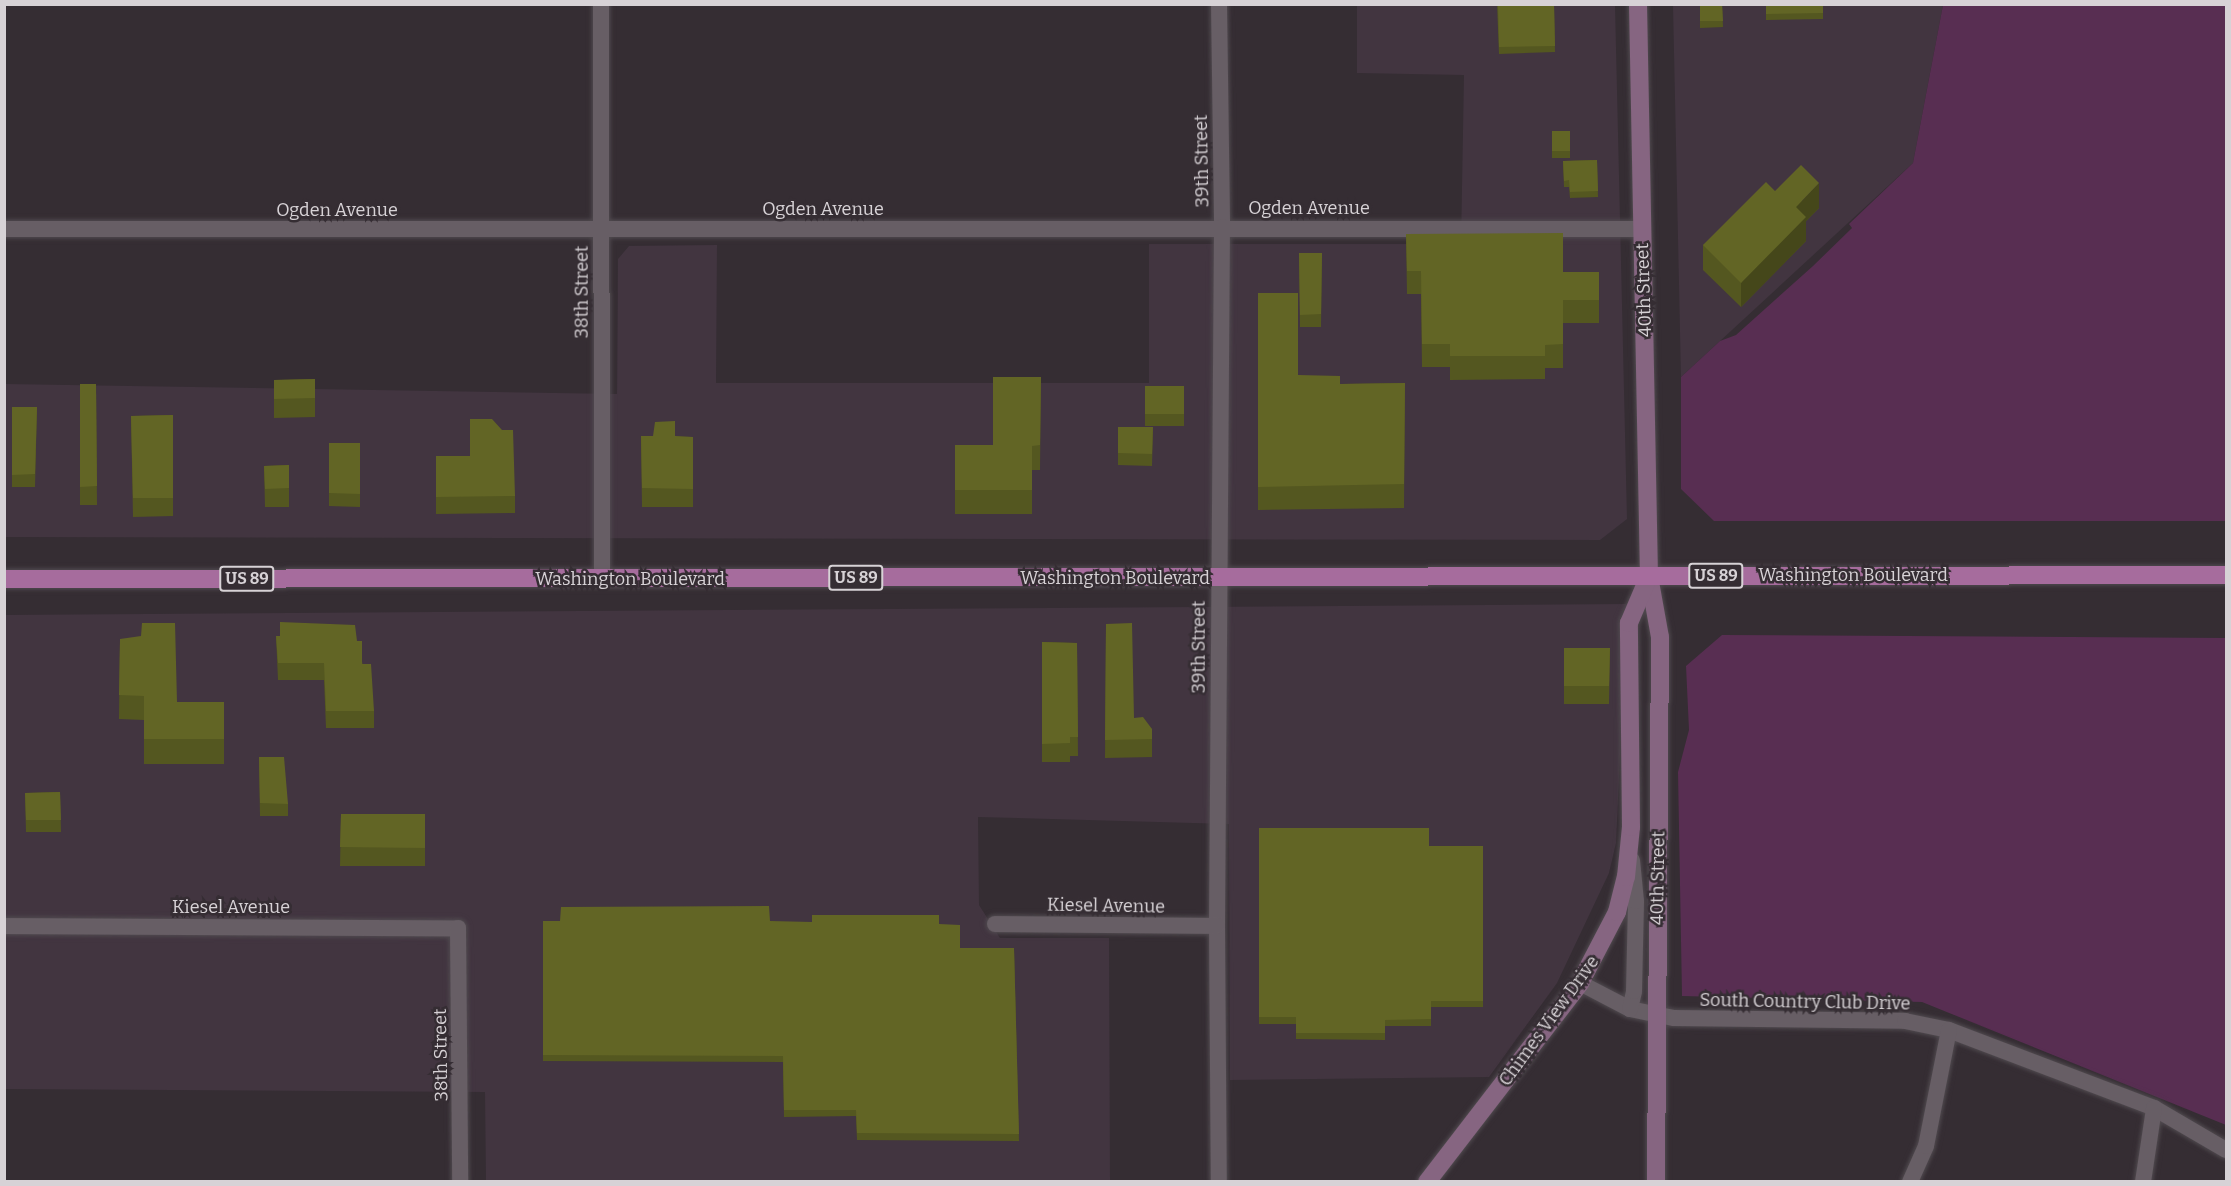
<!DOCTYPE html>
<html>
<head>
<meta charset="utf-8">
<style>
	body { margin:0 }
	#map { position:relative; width:2231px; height:1186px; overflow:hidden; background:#352d33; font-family:Bitter,serif }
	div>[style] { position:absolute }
	.built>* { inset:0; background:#423540 }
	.green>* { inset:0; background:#582e52 }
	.roads { filter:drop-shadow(0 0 2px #504a4f) drop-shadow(0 0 2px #504a4f) }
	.street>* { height:16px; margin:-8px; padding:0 8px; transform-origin:8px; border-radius:8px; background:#675e65 }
	.secondary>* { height:18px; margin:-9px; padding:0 9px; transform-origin:9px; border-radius:9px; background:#866581 }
	.primary>* { height:18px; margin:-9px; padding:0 9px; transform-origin:9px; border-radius:9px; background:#a66c9d }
	.wall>* { inset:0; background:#545720 }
	.shaded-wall>* { inset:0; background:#45471a }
	.building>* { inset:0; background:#626525 }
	span { translate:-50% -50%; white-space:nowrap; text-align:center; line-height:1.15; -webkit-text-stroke:5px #352d33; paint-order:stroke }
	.shield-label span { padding:2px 4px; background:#352d33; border:2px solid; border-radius:4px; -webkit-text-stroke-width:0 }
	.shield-label { font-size:16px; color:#d7d2d6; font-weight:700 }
	.street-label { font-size:18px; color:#d7d2d6 }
	.frame { position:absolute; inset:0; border:6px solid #d7d2d6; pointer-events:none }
</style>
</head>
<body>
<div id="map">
	<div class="built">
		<div style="clip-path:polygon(1357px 5px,1615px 5px,1627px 519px,1600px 540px,5px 537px,5px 384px,617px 394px,618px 259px,629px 246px,717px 245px,716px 383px,1149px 383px,1149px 244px,1461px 244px,1464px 75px,1357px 73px)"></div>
		<div style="clip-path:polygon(1673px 5px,1943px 5px,1913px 163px,1681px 377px)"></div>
		<div style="clip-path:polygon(1627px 604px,1616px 843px,1609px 873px,1557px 983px,1489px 1077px,1230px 1080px,1229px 824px,978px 817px,979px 905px,1000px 938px,1109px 938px,1110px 1181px,486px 1181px,485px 1092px,5px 1089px,4px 615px)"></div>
	</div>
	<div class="green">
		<div style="clip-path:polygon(1943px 5px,2226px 5px,2226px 521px,1714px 521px,1681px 489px,1681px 377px,1720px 341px,1736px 335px,1813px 266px,1852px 228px,1849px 224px,1913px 163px)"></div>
		<div style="clip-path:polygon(1722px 635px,2226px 638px,2226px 1125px,1922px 1002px,1682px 996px,1678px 772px,1689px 730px,1686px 666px)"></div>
	</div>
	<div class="roads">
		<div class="street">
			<div style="left:601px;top:4px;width:575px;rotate:89.9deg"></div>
			<div style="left:1219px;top:4px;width:223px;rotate:89.2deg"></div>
			<div style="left:1222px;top:227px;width:699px;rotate:90.41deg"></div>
			<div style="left:1217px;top:926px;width:256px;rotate:89.6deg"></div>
			<div style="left:4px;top:229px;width:1638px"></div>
			<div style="left:995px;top:924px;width:222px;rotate:0.5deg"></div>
			<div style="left:4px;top:926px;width:454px;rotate:0.3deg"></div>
			<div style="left:458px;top:928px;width:254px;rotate:89.5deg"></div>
			<div style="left:1580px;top:983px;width:56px;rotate:27.5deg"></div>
			<div style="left:1630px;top:1009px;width:45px;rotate:11.6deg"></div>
			<div style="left:1674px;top:1018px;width:231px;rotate:0.7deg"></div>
			<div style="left:1905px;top:1021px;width:45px;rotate:11.6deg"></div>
			<div style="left:1949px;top:1030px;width:219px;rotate:20.8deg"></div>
			<div style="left:2154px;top:1108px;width:83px;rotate:30.3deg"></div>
			<div style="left:1630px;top:1009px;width:18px;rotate:-77deg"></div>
			<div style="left:1634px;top:991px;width:90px;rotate:-88.7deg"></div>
			<div style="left:1636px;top:901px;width:41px;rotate:-95.6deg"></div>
			<div style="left:1910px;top:1182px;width:39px;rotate:-66deg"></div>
			<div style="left:1926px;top:1146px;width:118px;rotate:-78.8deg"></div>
			<div style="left:2143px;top:1182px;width:75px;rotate:-81.5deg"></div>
		</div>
		<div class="secondary">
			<div style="left:1638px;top:4px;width:572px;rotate:88.9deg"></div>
			<div style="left:1649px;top:576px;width:62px;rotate:79.8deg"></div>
			<div style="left:1660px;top:637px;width:545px;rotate:90.42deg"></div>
			<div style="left:1427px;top:1182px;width:251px;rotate:-52.4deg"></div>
			<div style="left:1580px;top:983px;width:80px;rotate:-62.5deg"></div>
			<div style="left:1617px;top:912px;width:36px;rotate:-76deg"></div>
			<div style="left:1626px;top:877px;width:50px;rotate:-84.3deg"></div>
			<div style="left:1631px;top:827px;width:204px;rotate:-90.6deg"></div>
			<div style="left:1629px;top:623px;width:51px;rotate:-66.9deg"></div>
		</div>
		<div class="primary">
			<div style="left:4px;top:579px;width:2222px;rotate:-0.1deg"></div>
		</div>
	</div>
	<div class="wall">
		<div style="clip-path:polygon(1497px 4px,1554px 4px,1555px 52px,1499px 54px)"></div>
		<div style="clip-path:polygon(1700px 4px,1722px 4px,1723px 27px,1700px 28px)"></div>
		<div style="clip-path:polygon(1766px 4px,1823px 4px,1823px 19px,1766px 20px)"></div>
		<div style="clip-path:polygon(1552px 131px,1570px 131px,1570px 158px,1552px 158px)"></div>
		<div style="clip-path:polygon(1597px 160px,1598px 197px,1570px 198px,1569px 187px,1564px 187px,1563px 161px)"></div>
		<div style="clip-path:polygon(1775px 191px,1819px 208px,1806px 221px,1806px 241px,1741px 307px,1703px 270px,1703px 245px)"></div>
		<div style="clip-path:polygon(1406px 234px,1563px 272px,1599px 272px,1599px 323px,1563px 323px,1563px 368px,1545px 368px,1545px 379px,1450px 380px,1450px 367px,1422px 367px,1421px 294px,1407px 294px)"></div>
		<div style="clip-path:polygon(1299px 253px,1322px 253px,1321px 327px,1300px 327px)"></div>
		<div style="clip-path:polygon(1258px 293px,1298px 375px,1340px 384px,1405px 383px,1404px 508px,1258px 510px)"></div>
		<div style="clip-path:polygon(1041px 377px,1040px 470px,1032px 470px,1032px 514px,955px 514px,955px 445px,993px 445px)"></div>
		<div style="clip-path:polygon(315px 379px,315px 417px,274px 418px,274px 380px)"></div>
		<div style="clip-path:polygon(80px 384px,96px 384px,97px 505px,80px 505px)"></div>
		<div style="clip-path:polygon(1145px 386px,1184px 386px,1184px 426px,1145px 426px)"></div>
		<div style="clip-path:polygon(12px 407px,37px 407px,35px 487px,12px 487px)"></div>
		<div style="clip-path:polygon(173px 415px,173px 516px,133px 517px,131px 416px)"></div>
		<div style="clip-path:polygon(1118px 427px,1153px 427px,1152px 466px,1118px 465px)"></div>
		<div style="clip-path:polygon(641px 436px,693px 437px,693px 507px,642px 507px)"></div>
		<div style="clip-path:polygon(329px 443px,360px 443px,360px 507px,329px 506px)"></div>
		<div style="clip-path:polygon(436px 456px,515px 496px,515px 513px,436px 514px)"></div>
		<div style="clip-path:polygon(289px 465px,289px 507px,265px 507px,264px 466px)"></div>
		<div style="clip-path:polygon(1106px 624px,1134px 718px,1152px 729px,1152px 757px,1105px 758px)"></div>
		<div style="clip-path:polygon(276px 636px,357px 641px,374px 711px,374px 728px,326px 728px,324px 680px,278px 680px)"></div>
		<div style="clip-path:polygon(120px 639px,177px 702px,224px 702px,224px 764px,144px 764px,144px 720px,119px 719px)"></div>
		<div style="clip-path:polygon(1042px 642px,1077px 643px,1078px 756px,1070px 756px,1070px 762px,1042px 762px)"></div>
		<div style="clip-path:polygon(1564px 648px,1610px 648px,1609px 704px,1564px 704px)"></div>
		<div style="clip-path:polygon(259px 757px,288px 804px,288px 816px,260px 816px)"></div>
		<div style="clip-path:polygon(60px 792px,61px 832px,26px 832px,25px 793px)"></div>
		<div style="clip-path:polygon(341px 814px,425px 814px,425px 866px,340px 866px)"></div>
		<div style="clip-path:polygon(1259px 828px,1429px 846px,1483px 846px,1483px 1007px,1431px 1007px,1431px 1026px,1385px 1026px,1385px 1040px,1296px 1039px,1296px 1024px,1259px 1024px)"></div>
		<div style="clip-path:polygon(543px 921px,770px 921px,960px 948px,1014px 948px,1019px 1141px,857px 1140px,856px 1116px,784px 1117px,783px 1062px,543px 1061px)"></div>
	</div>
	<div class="shaded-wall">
		<div style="clip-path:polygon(1819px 183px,1819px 208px,1806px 221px,1806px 241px,1741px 307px,1741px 283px,1796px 207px)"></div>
	</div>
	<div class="building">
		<div style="clip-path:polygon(1498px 4px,1554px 4px,1555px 46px,1499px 47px)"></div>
		<div style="clip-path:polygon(1700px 4px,1722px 4px,1723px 21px,1700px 21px)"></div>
		<div style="clip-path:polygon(1766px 4px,1823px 4px,1823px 13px,1766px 14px)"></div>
		<div style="clip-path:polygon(1552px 131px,1570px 131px,1570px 151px,1552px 151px)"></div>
		<div style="clip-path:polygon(1597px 160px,1598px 191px,1570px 192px,1569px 180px,1564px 181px,1563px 161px)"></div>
		<div style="clip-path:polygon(1801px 165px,1819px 183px,1796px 207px,1806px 217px,1741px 283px,1703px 245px,1766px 182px,1775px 191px)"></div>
		<div style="clip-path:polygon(1563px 233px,1563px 272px,1599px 272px,1599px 300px,1563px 300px,1563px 344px,1545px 345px,1545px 356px,1450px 356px,1450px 344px,1422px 344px,1421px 271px,1407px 271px,1406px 234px)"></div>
		<div style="clip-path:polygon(1299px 253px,1322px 253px,1321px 314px,1300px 315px)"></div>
		<div style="clip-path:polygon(1258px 293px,1298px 293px,1298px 375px,1340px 376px,1340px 384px,1405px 383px,1404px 484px,1258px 487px)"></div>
		<div style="clip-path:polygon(993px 377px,1041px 377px,1040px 445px,1032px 446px,1032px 490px,955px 490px,955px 445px,993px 445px)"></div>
		<div style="clip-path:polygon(315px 379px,315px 398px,274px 399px,274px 380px)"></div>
		<div style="clip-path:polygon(80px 384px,96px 384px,97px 486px,80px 487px)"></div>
		<div style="clip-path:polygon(1145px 386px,1184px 386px,1184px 414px,1145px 414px)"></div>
		<div style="clip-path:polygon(12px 407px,37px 407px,35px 474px,12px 475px)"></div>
		<div style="clip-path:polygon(173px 415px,173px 498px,133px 498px,131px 416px)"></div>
		<div style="clip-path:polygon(470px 419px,492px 419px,502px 430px,513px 430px,515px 496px,436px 497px,436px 456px,470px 456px)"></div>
		<div style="clip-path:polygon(675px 421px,675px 436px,693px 437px,693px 489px,642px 488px,641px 436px,653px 436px,655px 422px)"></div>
		<div style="clip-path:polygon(1118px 427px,1153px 427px,1152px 454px,1118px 453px)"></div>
		<div style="clip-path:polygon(329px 443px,360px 443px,360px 494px,329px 493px)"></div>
		<div style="clip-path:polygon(289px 465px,289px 488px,265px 489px,264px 466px)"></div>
		<div style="clip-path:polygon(280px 622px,355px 625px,357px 641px,362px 641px,362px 664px,371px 664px,374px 711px,326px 711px,324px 663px,278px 663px,276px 636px,280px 636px)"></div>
		<div style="clip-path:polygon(142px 623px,175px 623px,177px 702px,224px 702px,224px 739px,144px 739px,144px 696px,119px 695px,120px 639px,141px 636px)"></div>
		<div style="clip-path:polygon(1132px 623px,1134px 718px,1143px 717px,1152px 729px,1152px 739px,1105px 740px,1106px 624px)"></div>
		<div style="clip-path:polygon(1042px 642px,1077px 643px,1078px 737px,1070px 737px,1070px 743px,1042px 744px)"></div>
		<div style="clip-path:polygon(1564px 648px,1610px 648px,1609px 686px,1564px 686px)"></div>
		<div style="clip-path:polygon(259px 757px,284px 757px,288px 804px,260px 803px)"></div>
		<div style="clip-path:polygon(60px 792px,61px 820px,26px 820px,25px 793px)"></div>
		<div style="clip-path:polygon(341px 814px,425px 814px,425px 848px,340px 847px)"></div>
		<div style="clip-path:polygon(1259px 828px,1429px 828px,1429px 846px,1483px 846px,1483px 1001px,1431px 1001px,1431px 1019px,1385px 1020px,1385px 1033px,1296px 1033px,1296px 1017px,1259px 1017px)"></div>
		<div style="clip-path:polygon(769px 906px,770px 921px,812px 922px,812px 915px,939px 915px,939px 924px,960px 925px,960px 948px,1014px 948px,1019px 1134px,857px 1133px,856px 1110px,784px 1110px,783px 1056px,543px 1055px,543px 921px,560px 921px,561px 907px)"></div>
	</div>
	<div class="shield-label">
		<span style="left:1716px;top:576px">US 89</span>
		<span style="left:856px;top:578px">US 89</span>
		<span style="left:247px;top:579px">US 89</span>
	</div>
	<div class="street-label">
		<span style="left:1202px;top:161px;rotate:-91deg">39th Street</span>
		<span style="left:1309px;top:208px">Ogden Avenue</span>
		<span style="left:823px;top:209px">Ogden Avenue</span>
		<span style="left:337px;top:210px">Ogden Avenue</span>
		<span style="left:1644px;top:290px;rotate:-92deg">40th Street</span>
		<span style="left:582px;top:292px;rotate:-90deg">38th Street</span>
		<span style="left:1853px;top:575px">Washington Boulevard</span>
		<span style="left:1115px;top:578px">Washington Boulevard</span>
		<span style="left:630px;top:579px">Washington Boulevard</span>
		<span style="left:1199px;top:647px;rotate:-90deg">39th Street</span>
		<span style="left:1658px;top:878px;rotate:-89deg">40th Street</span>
		<span style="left:1106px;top:906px;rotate:1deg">Kiesel Avenue</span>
		<span style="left:231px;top:907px">Kiesel Avenue</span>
		<span style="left:1805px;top:1002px;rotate:1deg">South Country Club Drive</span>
		<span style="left:1549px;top:1021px;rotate:-54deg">Chimes View Drive</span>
		<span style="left:441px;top:1055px;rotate:-91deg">38th Street</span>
	</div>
	<div class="frame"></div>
</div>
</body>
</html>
